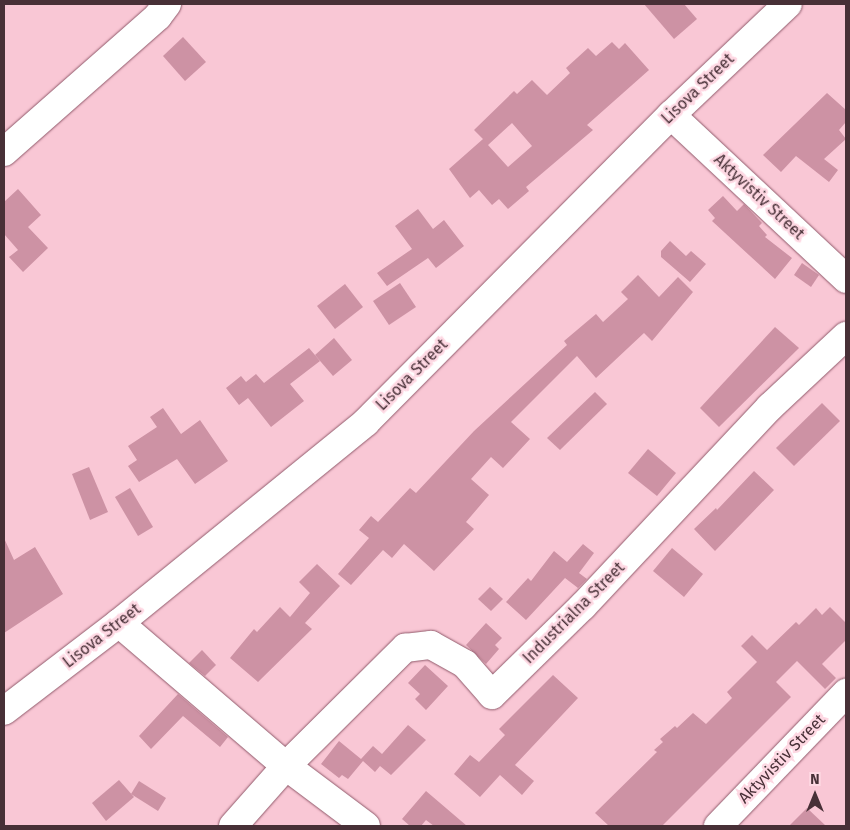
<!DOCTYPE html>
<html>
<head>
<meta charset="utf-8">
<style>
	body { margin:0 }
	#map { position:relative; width:850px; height:830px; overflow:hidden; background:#f9c7d5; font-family:"Fira Sans",sans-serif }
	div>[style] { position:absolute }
	.building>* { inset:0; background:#cd92a4 }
	.roads { filter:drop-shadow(0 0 1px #905a6b) drop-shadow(0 0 1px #905a6b) }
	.minor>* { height:28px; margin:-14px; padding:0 14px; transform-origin:14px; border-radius:14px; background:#fff }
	span { translate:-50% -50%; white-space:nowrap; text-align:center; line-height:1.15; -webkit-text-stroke:5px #fed8e3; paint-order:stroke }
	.street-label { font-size:16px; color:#483037 }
	.frame { position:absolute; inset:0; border:5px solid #483037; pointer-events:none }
	.north { position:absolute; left:790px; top:770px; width:50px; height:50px; -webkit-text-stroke:4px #fed8e3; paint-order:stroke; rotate:0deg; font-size:14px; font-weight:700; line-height:20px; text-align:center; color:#483037 }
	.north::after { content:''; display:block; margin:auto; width:18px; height:22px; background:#483037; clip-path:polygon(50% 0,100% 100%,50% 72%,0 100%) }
</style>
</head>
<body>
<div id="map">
	<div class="building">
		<div style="clip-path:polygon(644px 4px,684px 4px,697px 19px,674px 39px)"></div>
		<div style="clip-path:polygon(183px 37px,206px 62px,185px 81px,163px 56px)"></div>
		<div style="clip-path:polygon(evenodd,612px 42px,619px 49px,625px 43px,649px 70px,587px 125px,593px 130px,526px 187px,529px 191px,508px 209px,499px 199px,492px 205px,479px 190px,470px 198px,449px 169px,483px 139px,474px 130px,514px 91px,517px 94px,532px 80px,547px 95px,570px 73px,566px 68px,588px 48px,596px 56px,612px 42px,512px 123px,532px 146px,508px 167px,488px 145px,512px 123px)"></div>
		<div style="clip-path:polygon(827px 93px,846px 110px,846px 122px,839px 130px,846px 139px,824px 159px,838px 170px,829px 182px,796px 156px,781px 172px,763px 155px)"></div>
		<div style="clip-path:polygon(18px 189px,41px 215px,28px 227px,48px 248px,23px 272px,9px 257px,18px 250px,4px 234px,4px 202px)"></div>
		<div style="clip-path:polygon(723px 196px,737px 211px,744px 204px,762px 223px,759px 226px,767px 235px,765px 237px,792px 258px,775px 279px,712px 221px,715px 218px,708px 210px)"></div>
		<div style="clip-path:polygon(418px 209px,433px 229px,444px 220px,464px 246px,436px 268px,428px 258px,387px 286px,377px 273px,412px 249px,395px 226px)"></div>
		<div style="clip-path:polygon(670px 241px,686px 256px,691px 251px,706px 264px,690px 282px,661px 257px,661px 251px)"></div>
		<div style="clip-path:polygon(802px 263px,819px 275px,811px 287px,794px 275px)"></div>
		<div style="clip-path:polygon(638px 275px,659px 297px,678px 277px,693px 292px,652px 341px,644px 333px,596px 378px,577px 356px,511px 422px,530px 439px,503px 468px,491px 457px,471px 479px,489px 495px,466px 522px,474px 529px,434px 571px,404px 544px,392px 558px,383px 550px,351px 585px,338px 574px,369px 538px,359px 530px,371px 516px,378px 522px,410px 488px,416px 493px,474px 431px,567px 345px,564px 341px,596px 314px,603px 322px,628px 299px,621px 292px)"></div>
		<div style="clip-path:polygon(400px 283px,416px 307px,389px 325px,373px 301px)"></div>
		<div style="clip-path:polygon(345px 284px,363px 307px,335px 329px,317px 306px)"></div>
		<div style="clip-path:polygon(775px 327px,799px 348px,719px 427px,700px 408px)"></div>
		<div style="clip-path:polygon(334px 338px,352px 360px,333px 376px,315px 355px)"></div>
		<div style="clip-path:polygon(309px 348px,320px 361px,290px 384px,304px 401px,271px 427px,248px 398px,239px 405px,226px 388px,241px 376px,246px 382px,256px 374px,264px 383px)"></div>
		<div style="clip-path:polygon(595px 392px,607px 404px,560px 450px,547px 438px)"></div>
		<div style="clip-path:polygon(822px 403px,840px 421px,794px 466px,776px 448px)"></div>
		<div style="clip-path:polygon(163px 408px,181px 434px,200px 420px,228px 461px,195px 484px,177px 459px,139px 482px,128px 466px,137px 460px,128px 446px,157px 427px,150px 417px)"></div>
		<div style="clip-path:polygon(648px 449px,676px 473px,657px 496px,628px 473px)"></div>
		<div style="clip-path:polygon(89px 467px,108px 512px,90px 520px,72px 474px)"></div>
		<div style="clip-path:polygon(754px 471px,774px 490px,715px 551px,694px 529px,716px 508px,717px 510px)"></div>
		<div style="clip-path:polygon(130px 488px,153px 527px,138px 536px,115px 497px)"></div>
		<div style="clip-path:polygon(4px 538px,14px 560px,35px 547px,63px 594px,4px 633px)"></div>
		<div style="clip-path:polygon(583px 544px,594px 553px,579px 573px,587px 579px,578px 588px,565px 578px,526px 620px,506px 602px,528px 578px,531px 581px,554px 551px,567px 562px)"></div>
		<div style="clip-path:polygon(672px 548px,703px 574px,684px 597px,653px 571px)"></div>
		<div style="clip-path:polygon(317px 564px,340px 586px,305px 623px,312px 629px,258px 682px,230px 658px,254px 629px,257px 632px,280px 607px,290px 617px,310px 593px,299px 582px)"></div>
		<div style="clip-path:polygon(490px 587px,503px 599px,491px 611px,478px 599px)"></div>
		<div style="clip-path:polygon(830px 607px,846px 623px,846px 640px,822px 664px,836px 678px,825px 689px,797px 661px,776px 682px,791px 697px,662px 826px,609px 826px,595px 813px,657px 752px,654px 750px,663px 742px,660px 739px,675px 726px,677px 728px,693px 713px,706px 724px,732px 698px,727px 692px,757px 662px,741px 646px,752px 635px,767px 650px,796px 622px,799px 625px,816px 608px,822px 615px)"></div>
		<div style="clip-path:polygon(486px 623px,502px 638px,495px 645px,499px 649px,486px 664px,466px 645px)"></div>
		<div style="clip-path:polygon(202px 650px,216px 665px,205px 676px,189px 663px)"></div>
		<div style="clip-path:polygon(425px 665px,448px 686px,426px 710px,415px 699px,420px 694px,408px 683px)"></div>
		<div style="clip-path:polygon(553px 675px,578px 698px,515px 765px,534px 781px,522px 795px,500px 775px,480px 797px,454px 774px,470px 755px,479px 762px,505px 735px,499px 729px)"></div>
		<div style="clip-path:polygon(178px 694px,228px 737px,220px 747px,183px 716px,151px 749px,139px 736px)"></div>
		<div style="clip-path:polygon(408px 725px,426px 740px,391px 775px,380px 766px,375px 772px,363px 761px,348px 779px,342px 775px,339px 778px,321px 764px,339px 741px,361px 759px,373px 746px,382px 754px)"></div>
		<div style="clip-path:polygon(119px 780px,134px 797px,106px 821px,92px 803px)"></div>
		<div style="clip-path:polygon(139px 781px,166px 798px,158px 811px,131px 794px)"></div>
		<div style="clip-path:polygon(426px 791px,467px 826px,434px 826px,426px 820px,421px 826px,410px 826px,402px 819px)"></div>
		<div style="clip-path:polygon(807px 808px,826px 826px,789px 826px)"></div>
	</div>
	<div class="roads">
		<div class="minor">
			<div style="left:671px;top:115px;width:240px;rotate:43.1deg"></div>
			<div style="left:4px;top:152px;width:205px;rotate:-41.4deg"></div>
			<div style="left:158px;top:16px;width:15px;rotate:-53deg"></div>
			<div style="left:119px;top:623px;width:220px;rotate:40.6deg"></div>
			<div style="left:286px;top:766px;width:100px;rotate:36.9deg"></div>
			<div style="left:4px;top:711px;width:145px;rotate:-37.4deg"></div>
			<div style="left:119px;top:623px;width:318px;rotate:-39.1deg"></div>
			<div style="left:366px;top:422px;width:433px;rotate:-45.2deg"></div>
			<div style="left:671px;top:115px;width:161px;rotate:-43.5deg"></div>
			<div style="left:233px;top:826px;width:80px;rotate:-48.5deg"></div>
			<div style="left:286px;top:766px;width:168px;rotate:-44.8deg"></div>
			<div style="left:405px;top:648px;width:26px;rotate:-7deg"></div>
			<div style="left:431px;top:645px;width:39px;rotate:29deg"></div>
			<div style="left:465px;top:664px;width:41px;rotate:48.9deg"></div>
			<div style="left:492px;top:695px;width:127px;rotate:-44.4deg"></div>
			<div style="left:583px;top:606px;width:273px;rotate:-46.8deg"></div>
			<div style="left:770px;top:407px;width:104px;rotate:-43.1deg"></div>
			<div style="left:718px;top:826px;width:185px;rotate:-46.1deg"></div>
		</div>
	</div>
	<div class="street-label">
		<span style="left:698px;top:89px;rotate:-44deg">Lisova Street</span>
		<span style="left:759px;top:197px;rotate:43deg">Aktyvistiv Street</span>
		<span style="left:412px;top:375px;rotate:-45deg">Lisova Street</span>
		<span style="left:574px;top:613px;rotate:-45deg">Industrialna Street</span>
		<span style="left:102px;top:636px;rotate:-38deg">Lisova Street</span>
		<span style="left:782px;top:759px;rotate:-46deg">Aktyvistiv Street</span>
	</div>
	<div class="frame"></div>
	<div class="north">N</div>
</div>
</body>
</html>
